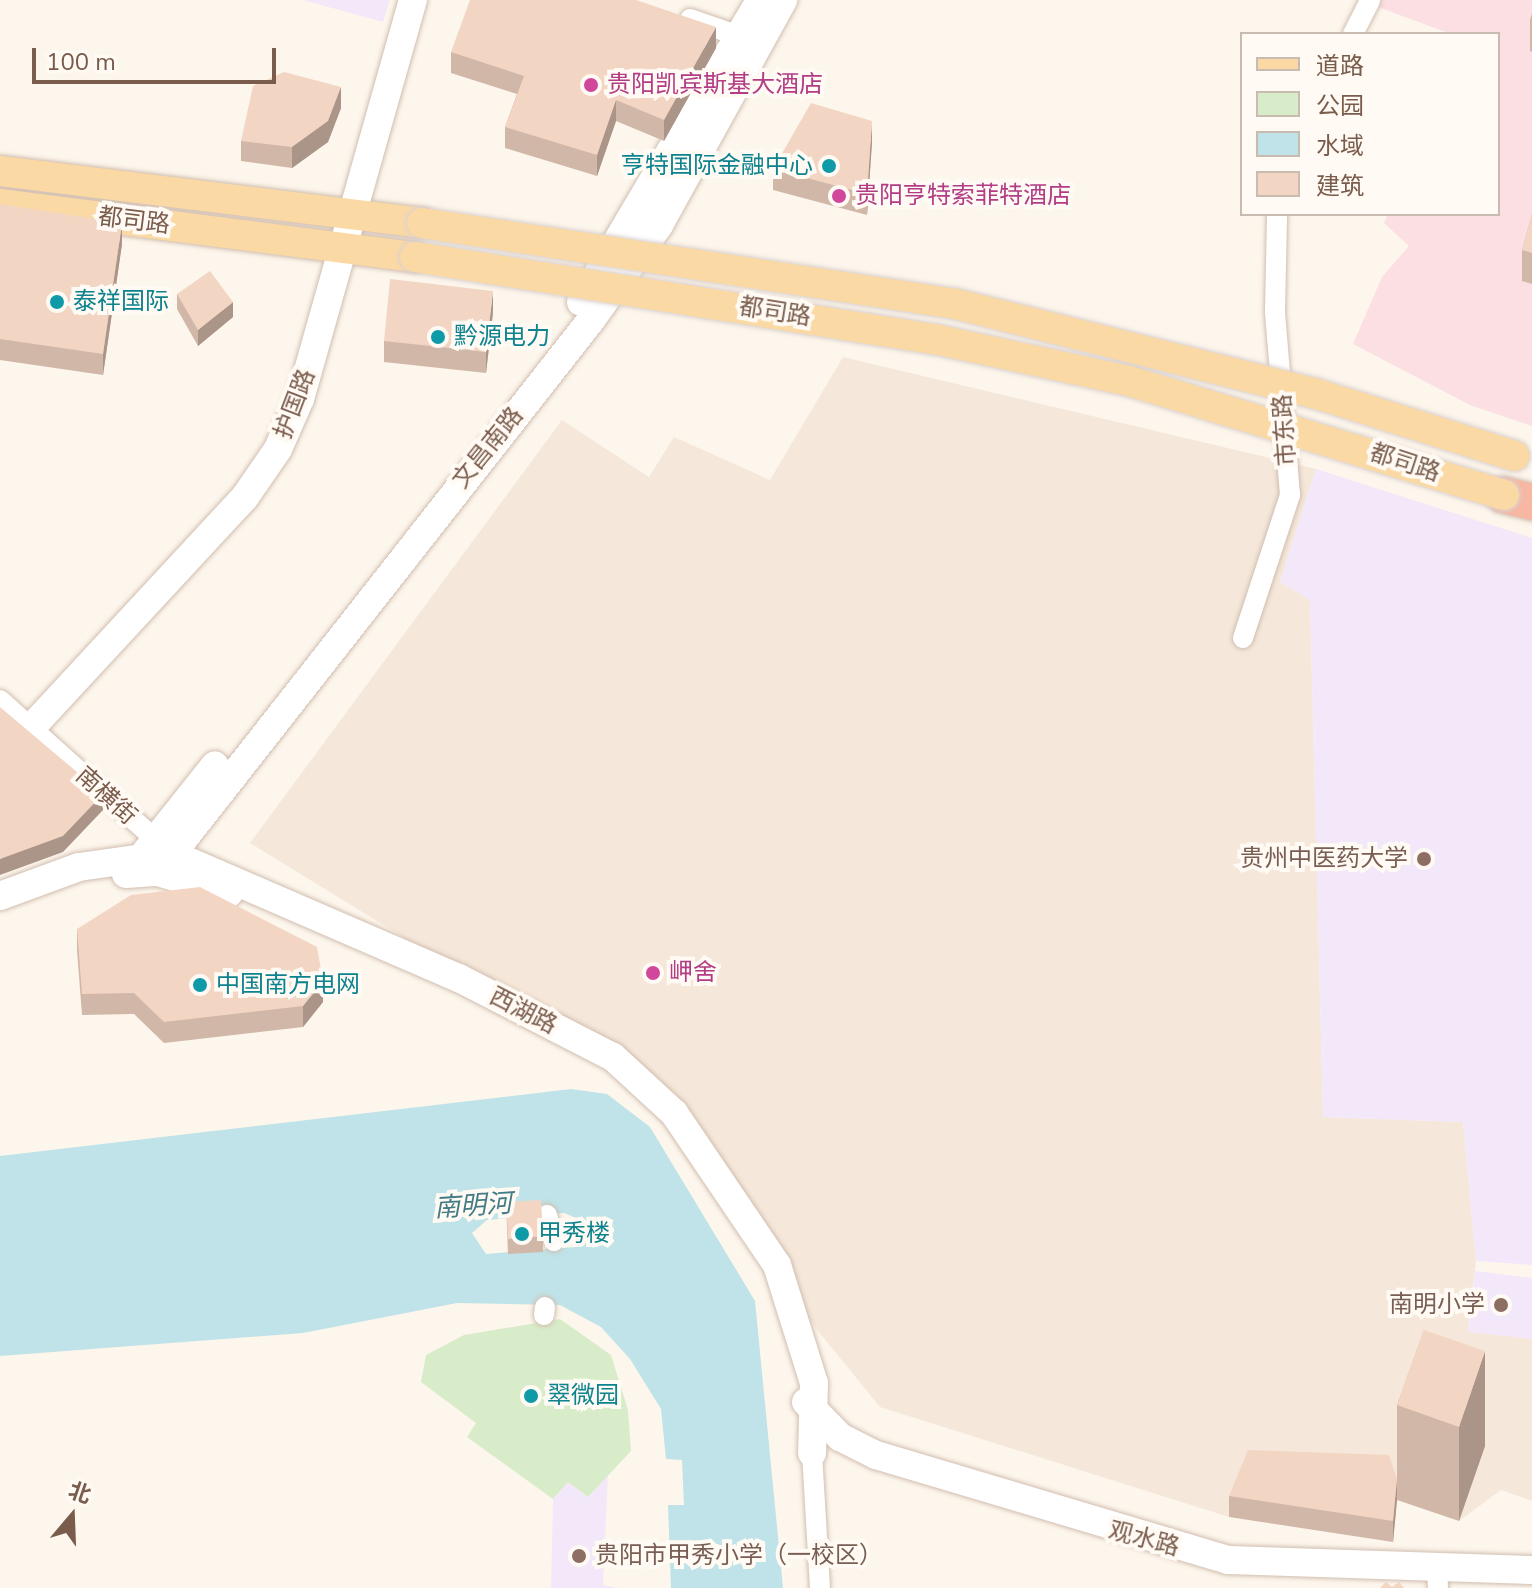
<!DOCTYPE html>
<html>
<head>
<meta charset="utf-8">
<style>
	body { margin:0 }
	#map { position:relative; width:1532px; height:1588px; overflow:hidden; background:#fdf6ec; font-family:"Nunito Sans","Noto Sans SC",sans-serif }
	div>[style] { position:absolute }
	.residential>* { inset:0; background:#f5e8da }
	.education>* { inset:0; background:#f3e8fa }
	.medical>* { inset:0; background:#fbdfe3 }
	.green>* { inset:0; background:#d8ecc9 }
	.water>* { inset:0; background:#bfe3e8 }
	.roads { filter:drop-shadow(0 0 2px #d1beb0) drop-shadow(0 0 2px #d1beb0) }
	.street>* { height:20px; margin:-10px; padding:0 10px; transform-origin:10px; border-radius:10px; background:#fff }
	.secondary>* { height:28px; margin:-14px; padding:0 14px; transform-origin:14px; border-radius:14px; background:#fff }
	.primary>* { height:30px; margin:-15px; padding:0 15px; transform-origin:15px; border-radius:15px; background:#fbd9a5 }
	.highway>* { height:36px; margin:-18px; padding:0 18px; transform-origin:18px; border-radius:18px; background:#f7b7a3 }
	.bridges { filter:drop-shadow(0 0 2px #dad1cd) drop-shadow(0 0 2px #dad1cd) }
	.primary-bridge>* { height:30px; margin:-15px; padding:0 15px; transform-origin:15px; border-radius:15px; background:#fbd9a5 }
	.wall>* { inset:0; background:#d1b7a8 }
	.shaded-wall>* { inset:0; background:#aa9588 }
	.building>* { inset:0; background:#f3d5c3 }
	.dots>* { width:22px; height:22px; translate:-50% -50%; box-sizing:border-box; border:4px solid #fffaf3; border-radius:50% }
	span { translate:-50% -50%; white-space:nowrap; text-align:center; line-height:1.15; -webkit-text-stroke:8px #fffaf3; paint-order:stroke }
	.hotel-label { font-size:24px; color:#b23c85 }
	.left { translate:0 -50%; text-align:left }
	.culture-label { font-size:24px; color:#0d838f }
	.right { translate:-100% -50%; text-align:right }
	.street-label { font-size:24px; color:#7a5c4d }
	.education-label { font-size:24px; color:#785e54 }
	.water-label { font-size:26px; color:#437c86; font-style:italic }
	.legend { position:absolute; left:1240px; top:32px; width:260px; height:184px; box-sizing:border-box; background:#fffaf3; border:2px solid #cabbb1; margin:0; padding:10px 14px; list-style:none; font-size:24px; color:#7a5c4d }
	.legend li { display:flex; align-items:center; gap:16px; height:40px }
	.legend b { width:40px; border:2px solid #cabbb1 }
	.north { position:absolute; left:32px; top:1476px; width:80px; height:80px; -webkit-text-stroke:6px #fffaf3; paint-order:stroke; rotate:19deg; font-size:22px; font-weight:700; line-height:32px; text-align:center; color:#7a5c4d }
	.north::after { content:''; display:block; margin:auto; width:28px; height:36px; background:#7a5c4d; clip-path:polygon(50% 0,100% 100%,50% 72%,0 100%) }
	.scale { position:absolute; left:32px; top:48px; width:244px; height:36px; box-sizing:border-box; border:4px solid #7a5c4d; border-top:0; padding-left:10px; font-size:24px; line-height:28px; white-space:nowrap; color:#7a5c4d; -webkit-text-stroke:6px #fffaf3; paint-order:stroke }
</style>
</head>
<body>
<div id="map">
	<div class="residential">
		<div style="clip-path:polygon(843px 357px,1316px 469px,1280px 582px,1310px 600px,1323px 1117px,1463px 1122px,1476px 1261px,1468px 1331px,1532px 1339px,1532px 1501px,1501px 1490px,1459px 1521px,1485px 1446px,1397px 1500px,1248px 1471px,1229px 1517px,880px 1407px,792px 1299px,657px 1093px,250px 843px,562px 420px,649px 477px,674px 437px,770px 480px)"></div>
	</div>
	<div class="education">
		<div style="clip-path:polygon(303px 0,390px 0,383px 22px)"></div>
		<div style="clip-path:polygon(1316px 469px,1532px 538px,1532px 1265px,1476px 1261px,1463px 1122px,1323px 1117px,1310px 600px,1280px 582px)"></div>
		<div style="clip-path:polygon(1475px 1271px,1532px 1278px,1532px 1339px,1468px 1332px)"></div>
		<div style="clip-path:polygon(608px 1475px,603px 1585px,618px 1588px,551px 1588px,553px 1499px,568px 1482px,588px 1497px)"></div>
	</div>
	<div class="medical">
		<div style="clip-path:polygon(1380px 0,1532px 0,1532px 426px,1470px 405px,1353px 344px,1382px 277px,1409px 246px,1384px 223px,1388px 214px,1498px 214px,1498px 34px,1451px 34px,1378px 7px)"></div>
	</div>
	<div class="green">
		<div style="clip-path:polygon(560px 1319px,611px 1355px,628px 1410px,631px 1451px,588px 1497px,568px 1482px,553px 1499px,467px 1437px,476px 1423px,421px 1382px,426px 1355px,464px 1335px)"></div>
	</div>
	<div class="water">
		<div style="clip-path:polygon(evenodd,571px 1089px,607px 1094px,650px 1127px,755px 1301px,783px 1588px,671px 1588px,668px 1505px,684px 1505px,682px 1460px,666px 1459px,661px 1409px,630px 1359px,601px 1327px,560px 1305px,457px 1303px,303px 1333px,0 1356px,0 1156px,571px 1089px,564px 1213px,586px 1222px,587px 1233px,575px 1247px,486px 1254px,472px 1233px,487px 1220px,564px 1213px)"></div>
	</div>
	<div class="roads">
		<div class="street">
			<div style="left:690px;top:19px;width:52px;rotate:19.1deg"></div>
			<div style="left:1353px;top:34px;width:38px;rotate:-63deg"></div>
			<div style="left:1243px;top:638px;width:151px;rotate:-71.8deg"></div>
			<div style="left:1290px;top:495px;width:184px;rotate:-94.7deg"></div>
			<div style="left:1275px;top:312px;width:98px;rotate:-88.8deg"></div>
			<div style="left:0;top:700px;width:220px;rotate:41.9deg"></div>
			<div style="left:547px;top:1215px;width:27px;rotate:75deg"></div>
			<div style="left:544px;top:1315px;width:8px;rotate:-83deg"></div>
			<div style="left:812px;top:1453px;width:135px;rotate:86.6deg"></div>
			<div style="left:1437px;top:1569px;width:19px;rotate:87deg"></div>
		</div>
		<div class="secondary">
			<div style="left:581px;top:302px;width:351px;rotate:-59.3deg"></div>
			<div style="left:31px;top:728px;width:315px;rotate:-47.2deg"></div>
			<div style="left:245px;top:497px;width:58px;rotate:-55.5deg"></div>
			<div style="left:278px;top:449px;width:55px;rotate:-66.3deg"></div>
			<div style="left:300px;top:399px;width:415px;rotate:-74.2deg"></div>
			<div style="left:145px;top:853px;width:112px;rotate:-51.5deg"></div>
			<div style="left:161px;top:868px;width:697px;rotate:-51.88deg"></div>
			<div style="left:591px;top:320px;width:117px;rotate:-54.4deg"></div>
			<div style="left:659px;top:225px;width:257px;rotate:-61.1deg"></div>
			<div style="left:126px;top:874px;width:32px;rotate:-4deg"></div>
			<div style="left:158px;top:872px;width:74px;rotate:16.5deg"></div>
			<div style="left:0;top:896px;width:84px;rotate:-20.2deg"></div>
			<div style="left:79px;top:867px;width:94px;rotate:-8deg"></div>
			<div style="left:172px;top:854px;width:313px;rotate:23.4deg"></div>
			<div style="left:459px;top:978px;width:173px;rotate:27.2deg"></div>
			<div style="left:613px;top:1057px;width:83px;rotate:42.6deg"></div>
			<div style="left:674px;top:1113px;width:184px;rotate:55.9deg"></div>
			<div style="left:777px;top:1265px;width:124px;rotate:72.6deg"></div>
			<div style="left:814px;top:1383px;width:70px;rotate:91.6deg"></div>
			<div style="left:806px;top:1402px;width:49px;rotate:45.8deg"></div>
			<div style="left:840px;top:1437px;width:40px;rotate:26.6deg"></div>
			<div style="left:876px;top:1455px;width:367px;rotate:16.6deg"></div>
			<div style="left:1228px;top:1560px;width:304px;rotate:1.9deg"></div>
		</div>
		<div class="primary">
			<div style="left:0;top:171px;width:425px;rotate:7deg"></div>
			<div style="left:0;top:204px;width:418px;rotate:7.3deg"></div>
		</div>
		<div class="highway">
			<div style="left:1504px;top:495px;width:29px;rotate:14deg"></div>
		</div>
	</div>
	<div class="bridges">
		<div class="primary-bridge">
			<div style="left:422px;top:223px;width:540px;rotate:8.63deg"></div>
			<div style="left:956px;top:304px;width:372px;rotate:14deg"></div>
			<div style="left:1317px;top:394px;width:207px;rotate:17.4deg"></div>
			<div style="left:415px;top:257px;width:531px;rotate:9deg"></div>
			<div style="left:939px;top:340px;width:194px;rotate:12.2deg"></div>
			<div style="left:1129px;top:381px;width:392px;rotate:16.9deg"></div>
		</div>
	</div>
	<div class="wall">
		<div style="clip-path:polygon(1532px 13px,1532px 52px,1530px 51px,1530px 20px)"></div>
		<div style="clip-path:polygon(716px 48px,664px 141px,616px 121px,597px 176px,505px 148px,505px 127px,517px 94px,451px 73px,451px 52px)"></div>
		<div style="clip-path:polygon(341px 108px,328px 142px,292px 168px,241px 161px,241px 141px)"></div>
		<div style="clip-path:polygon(872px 142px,867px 215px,773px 190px,773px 169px)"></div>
		<div style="clip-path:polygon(0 204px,122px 244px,103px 375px,0 360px)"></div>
		<div style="clip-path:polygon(1532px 214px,1532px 284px,1522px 281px,1522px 250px)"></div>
		<div style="clip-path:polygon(177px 294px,233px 317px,198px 346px,177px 309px)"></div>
		<div style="clip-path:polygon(493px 312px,486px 373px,384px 362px,384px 341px)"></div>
		<div style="clip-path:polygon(77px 929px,323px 1002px,303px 1027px,164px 1043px,134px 1014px,82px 1015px,77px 950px)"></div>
		<div style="clip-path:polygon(506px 1202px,543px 1236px,543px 1252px,508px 1254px)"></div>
		<div style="clip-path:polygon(1424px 1330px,1485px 1446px,1459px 1521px,1397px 1500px,1393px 1542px,1229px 1517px,1229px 1496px,1397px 1479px,1397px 1405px)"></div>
	</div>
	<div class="shaded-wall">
		<div style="clip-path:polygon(716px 27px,716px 48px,664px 141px,664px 120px)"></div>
		<div style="clip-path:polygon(341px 87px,341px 108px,328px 142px,292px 168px,292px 147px)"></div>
		<div style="clip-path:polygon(616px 100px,616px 121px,597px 176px,597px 155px)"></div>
		<div style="clip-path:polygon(872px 121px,872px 142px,867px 215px,867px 194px)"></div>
		<div style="clip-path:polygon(122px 223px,122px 244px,103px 375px,103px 354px)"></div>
		<div style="clip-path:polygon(493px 291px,493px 312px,486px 373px,486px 352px)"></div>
		<div style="clip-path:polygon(233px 302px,233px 317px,198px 346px,198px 330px)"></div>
		<div style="clip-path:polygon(103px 794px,103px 810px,63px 852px,0 875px,0 859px)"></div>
		<div style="clip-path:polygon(323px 981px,323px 1002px,303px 1027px,303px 1006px)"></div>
		<div style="clip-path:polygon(1485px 1351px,1485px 1446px,1459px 1521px,1459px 1427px)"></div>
		<div style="clip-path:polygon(1397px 1479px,1397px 1500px,1393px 1542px,1393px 1521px)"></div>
	</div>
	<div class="building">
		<div style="clip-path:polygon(470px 0,636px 0,716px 27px,664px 120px,616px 100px,597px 155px,505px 127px,524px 76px,451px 52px)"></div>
		<div style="clip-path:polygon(284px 72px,341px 87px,328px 121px,292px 147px,241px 141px,253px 86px)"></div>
		<div style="clip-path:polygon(811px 103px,872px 121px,867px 194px,773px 169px)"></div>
		<div style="clip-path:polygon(0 204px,122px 223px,103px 354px,0 339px)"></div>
		<div style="clip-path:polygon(1532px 214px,1532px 253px,1522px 250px)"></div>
		<div style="clip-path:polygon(210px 271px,233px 302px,198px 330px,177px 294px)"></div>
		<div style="clip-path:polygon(390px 279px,493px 291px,486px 352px,384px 341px)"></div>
		<div style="clip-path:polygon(0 707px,103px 794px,63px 836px,0 859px)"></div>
		<div style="clip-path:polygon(200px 887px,317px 947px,323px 981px,303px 1006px,164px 1022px,134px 993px,82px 994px,77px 929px,131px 895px)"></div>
		<div style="clip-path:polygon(541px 1200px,543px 1236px,508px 1239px,506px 1202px)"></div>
		<div style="clip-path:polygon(1424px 1330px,1485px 1351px,1459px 1427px,1397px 1405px)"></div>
		<div style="clip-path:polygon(1248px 1450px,1389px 1455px,1397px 1479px,1393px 1521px,1229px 1496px)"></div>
		<div style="clip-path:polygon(1386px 1582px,1392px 1587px,1399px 1582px,1404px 1588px,1380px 1588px)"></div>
	</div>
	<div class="dots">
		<div style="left:591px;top:85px;background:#d1479c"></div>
		<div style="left:829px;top:166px;background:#0f9aa8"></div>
		<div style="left:839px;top:196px;background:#d1479c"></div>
		<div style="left:57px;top:302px;background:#0f9aa8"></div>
		<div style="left:438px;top:337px;background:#0f9aa8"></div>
		<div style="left:1424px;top:859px;background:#8d6e63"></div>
		<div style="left:653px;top:973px;background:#d1479c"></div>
		<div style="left:200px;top:985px;background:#0f9aa8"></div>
		<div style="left:522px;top:1234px;background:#0f9aa8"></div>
		<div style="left:1501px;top:1305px;background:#8d6e63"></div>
		<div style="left:531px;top:1396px;background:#0f9aa8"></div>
		<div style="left:579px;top:1556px;background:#8d6e63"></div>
	</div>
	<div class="hotel-label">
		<span class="left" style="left:607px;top:85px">贵阳凯宾斯基大酒店</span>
		<span class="left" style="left:855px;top:196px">贵阳亨特索菲特酒店</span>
		<span class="left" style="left:669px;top:973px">岬舍</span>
	</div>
	<div class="culture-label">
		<span class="right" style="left:813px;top:166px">亨特国际金融中心</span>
		<span class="left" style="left:73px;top:302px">泰祥国际</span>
		<span class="left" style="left:454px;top:337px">黔源电力</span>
		<span class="left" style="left:216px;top:985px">中国南方电网</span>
		<span class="left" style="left:538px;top:1234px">甲秀楼</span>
		<span class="left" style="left:547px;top:1396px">翠微园</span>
	</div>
	<div class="street-label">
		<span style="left:134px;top:221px;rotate:7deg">都司路</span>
		<span style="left:775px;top:312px;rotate:9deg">都司路</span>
		<span style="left:295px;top:404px;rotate:-69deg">护国路</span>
		<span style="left:1285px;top:430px;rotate:-94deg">市东路</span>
		<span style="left:488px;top:448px;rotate:-51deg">文昌南路</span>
		<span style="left:1405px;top:463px;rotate:18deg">都司路</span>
		<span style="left:106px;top:796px;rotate:42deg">南横街</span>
		<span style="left:523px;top:1011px;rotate:27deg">西湖路</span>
		<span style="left:1144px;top:1539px;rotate:15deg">观水路</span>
	</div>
	<div class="education-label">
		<span class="right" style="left:1408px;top:859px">贵州中医药大学</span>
		<span class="right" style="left:1485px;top:1305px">南明小学</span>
		<span class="left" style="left:595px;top:1556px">贵阳市甲秀小学（一校区）</span>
	</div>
	<div class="water-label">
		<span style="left:473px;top:1206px;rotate:-4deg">南明河</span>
	</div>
	<ul class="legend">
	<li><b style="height:10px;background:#fbd9a5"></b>道路</li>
	<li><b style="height:22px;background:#d8ecc9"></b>公园</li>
	<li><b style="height:22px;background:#bfe3e8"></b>水域</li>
	<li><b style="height:22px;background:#f3d5c3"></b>建筑</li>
	</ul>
	<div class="north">北</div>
	<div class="scale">100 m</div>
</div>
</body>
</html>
